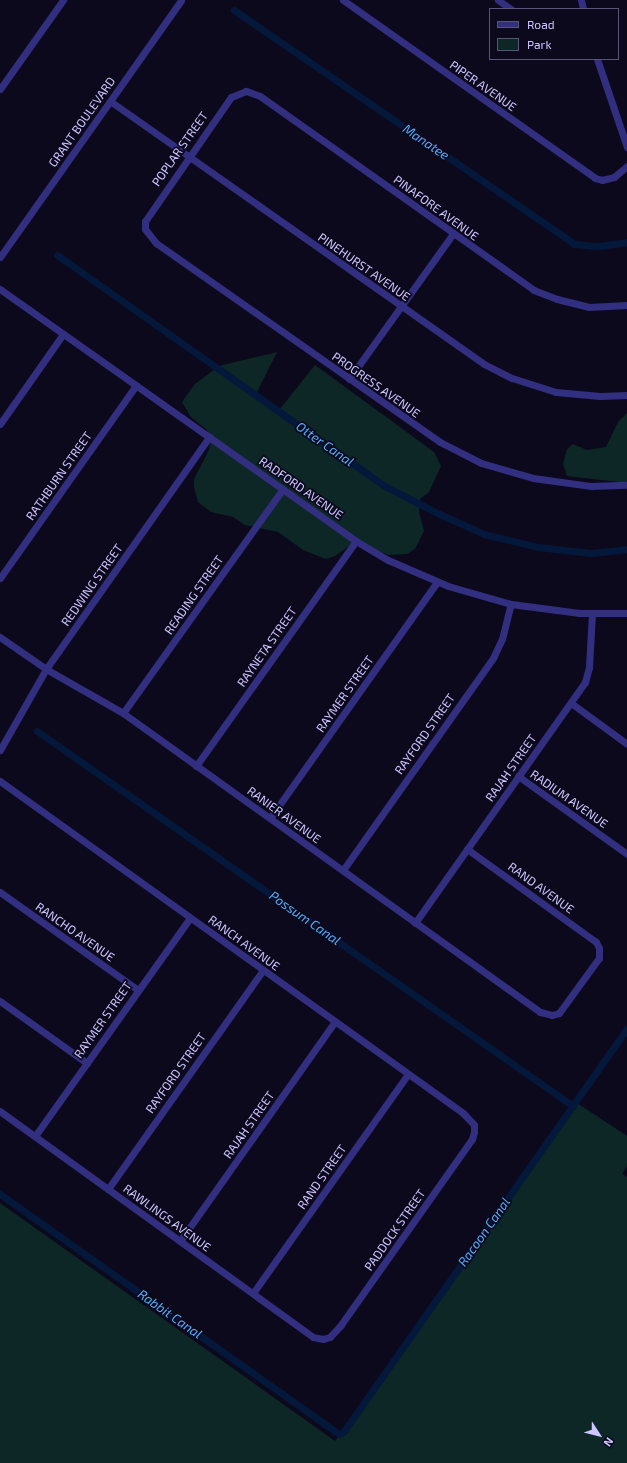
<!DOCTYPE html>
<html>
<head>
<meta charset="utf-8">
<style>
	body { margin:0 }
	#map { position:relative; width:627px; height:1463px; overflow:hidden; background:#0d091d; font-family:"Exo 2",sans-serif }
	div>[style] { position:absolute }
	.green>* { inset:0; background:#0c2726 }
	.canal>* { height:7px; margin:-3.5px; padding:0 3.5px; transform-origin:3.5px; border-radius:3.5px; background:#04183b }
	.street>* { height:7px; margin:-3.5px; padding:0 3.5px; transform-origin:3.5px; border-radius:3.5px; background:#322f81 }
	span { translate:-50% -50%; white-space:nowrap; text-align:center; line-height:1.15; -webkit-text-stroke:3.5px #0d091d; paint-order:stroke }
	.street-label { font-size:12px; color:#ccc5ff }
	.water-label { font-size:13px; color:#53b0ff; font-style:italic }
	.legend { position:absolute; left:489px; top:8px; width:130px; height:52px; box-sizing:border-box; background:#0d091d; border:1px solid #595477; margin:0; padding:5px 7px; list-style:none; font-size:12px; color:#ccc5ff }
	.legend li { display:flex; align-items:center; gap:8px; height:20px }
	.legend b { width:20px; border:1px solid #595477 }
	.north { position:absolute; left:579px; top:1415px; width:40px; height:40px; -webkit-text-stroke:3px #0d091d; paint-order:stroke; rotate:126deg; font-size:11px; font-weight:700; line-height:16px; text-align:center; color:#ccc5ff }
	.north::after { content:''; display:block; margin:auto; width:14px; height:18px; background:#ccc5ff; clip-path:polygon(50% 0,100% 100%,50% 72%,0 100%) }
</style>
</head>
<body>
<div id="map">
	<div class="green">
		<div style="clip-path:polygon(277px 352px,257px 392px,280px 409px,315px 365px,434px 452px,441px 466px,429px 492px,420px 499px,419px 512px,424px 531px,415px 549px,407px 554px,388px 555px,356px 541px,335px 556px,326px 559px,303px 550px,278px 532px,245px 525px,233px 517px,211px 512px,198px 502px,194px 487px,194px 479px,209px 450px,211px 439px,207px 430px,191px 417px,182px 402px,195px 384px,219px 366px)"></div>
		<div style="clip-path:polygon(627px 413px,627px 483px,567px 476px,563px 464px,567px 449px,573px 444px,587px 450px,606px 447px,618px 422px)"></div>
		<div style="clip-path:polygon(577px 1103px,627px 1136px,627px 1166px,622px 1174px,627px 1177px,627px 1463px,0 1463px,0 1203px,335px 1441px)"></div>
	</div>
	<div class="canal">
		<div style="left:234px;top:10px;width:413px;rotate:34.5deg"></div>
		<div style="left:574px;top:244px;width:25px;rotate:5deg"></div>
		<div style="left:599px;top:246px;width:28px;rotate:-8deg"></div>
		<div style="left:57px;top:255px;width:399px;rotate:35.2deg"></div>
		<div style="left:383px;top:485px;width:59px;rotate:27.4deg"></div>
		<div style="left:435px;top:512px;width:54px;rotate:24.2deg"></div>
		<div style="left:484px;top:534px;width:56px;rotate:13.5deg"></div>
		<div style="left:538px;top:547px;width:53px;rotate:6.5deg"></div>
		<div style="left:591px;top:553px;width:36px;rotate:-6deg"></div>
		<div style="left:37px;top:731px;width:654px;rotate:34.98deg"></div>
		<div style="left:0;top:1194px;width:415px;rotate:35.3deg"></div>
		<div style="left:339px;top:1434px;width:6px;rotate:-31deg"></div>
		<div style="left:344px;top:1431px;width:492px;rotate:-54.9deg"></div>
	</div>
	<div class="street">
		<div style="left:343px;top:0;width:309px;rotate:35.2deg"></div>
		<div style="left:595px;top:178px;width:7px;rotate:16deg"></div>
		<div style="left:602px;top:180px;width:12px;rotate:-14deg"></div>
		<div style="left:614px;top:177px;width:17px;rotate:-40deg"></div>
		<div style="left:498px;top:0;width:16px;rotate:35deg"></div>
		<div style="left:581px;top:0;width:9px;rotate:77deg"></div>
		<div style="left:597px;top:59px;width:93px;rotate:71.2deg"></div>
		<div style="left:0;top:89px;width:109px;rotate:-54.7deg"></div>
		<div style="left:110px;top:101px;width:457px;rotate:35.1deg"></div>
		<div style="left:484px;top:364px;width:31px;rotate:27deg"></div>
		<div style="left:512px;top:378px;width:46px;rotate:17.7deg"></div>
		<div style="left:556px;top:392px;width:44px;rotate:5.2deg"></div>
		<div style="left:600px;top:396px;width:27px;rotate:-2deg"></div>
		<div style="left:0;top:257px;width:314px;rotate:-54.8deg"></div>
		<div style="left:0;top:289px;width:436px;rotate:35.3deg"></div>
		<div style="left:356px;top:541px;width:37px;rotate:31deg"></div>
		<div style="left:388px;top:560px;width:65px;rotate:23.4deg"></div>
		<div style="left:448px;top:586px;width:66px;rotate:15.9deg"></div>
		<div style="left:511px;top:604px;width:69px;rotate:7.5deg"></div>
		<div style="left:579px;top:613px;width:48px"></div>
		<div style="left:627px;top:305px;width:38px;rotate:177deg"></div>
		<div style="left:589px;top:307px;width:33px;rotate:-166deg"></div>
		<div style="left:557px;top:299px;width:25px;rotate:-159deg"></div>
		<div style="left:534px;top:290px;width:336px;rotate:-144.7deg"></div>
		<div style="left:260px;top:96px;width:15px;rotate:-160deg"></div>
		<div style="left:246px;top:91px;width:16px;rotate:158deg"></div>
		<div style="left:231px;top:97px;width:151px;rotate:124.7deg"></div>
		<div style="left:145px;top:221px;width:8px;rotate:90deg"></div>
		<div style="left:145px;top:229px;width:18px;rotate:52deg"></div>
		<div style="left:156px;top:243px;width:347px;rotate:35deg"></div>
		<div style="left:440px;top:442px;width:46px;rotate:27.1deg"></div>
		<div style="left:481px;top:463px;width:54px;rotate:16.1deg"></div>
		<div style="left:533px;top:478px;width:59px;rotate:7.9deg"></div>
		<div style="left:591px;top:486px;width:36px;rotate:-2deg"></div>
		<div style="left:349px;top:379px;width:178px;rotate:-54.4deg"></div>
		<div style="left:0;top:424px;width:110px;rotate:-55deg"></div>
		<div style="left:0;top:578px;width:236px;rotate:-54.8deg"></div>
		<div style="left:0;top:637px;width:56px;rotate:34.8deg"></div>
		<div style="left:46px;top:669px;width:89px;rotate:29.7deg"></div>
		<div style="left:123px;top:713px;width:513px;rotate:35.64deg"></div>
		<div style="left:540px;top:1012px;width:12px;rotate:14deg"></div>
		<div style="left:552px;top:1015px;width:7px;rotate:-16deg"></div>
		<div style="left:559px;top:1013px;width:68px;rotate:-54deg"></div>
		<div style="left:599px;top:958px;width:10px;rotate:-90deg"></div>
		<div style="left:599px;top:948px;width:7px;rotate:-117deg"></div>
		<div style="left:596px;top:942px;width:159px;rotate:-144.2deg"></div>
		<div style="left:571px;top:703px;width:69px;rotate:36.2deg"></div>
		<div style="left:123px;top:713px;width:275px;rotate:-54.5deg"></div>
		<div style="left:0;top:750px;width:93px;rotate:-60.4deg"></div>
		<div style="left:46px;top:669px;width:284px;rotate:-54.9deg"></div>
		<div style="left:196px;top:766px;width:276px;rotate:-54.6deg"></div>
		<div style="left:518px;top:776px;width:134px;rotate:35.6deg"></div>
		<div style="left:0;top:781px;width:570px;rotate:35.64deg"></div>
		<div style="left:463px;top:1113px;width:16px;rotate:47deg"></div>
		<div style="left:474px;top:1125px;width:7px;rotate:90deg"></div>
		<div style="left:474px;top:1132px;width:7px;rotate:106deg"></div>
		<div style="left:472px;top:1139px;width:228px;rotate:125.2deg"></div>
		<div style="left:341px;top:1325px;width:16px;rotate:133deg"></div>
		<div style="left:330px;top:1337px;width:7px;rotate:164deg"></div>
		<div style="left:323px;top:1339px;width:10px;rotate:-169deg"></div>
		<div style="left:313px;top:1337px;width:386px;rotate:-144.2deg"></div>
		<div style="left:270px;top:818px;width:289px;rotate:-54.7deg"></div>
		<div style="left:343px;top:870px;width:260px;rotate:-54.7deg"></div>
		<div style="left:493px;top:658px;width:21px;rotate:-65deg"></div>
		<div style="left:502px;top:639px;width:36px;rotate:-76deg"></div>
		<div style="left:0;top:892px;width:169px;rotate:35.4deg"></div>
		<div style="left:415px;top:923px;width:295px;rotate:-54.8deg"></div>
		<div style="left:585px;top:682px;width:16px;rotate:-75deg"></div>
		<div style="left:589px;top:667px;width:54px;rotate:-86.8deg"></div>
		<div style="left:0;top:1001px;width:107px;rotate:35.5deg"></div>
		<div style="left:35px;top:1136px;width:267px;rotate:-54.6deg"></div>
		<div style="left:108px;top:1189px;width:268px;rotate:-54.7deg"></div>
		<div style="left:180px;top:1241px;width:269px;rotate:-54.8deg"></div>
		<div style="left:253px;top:1293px;width:268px;rotate:-54.7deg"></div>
	</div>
	<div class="street-label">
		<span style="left:483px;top:86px;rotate:35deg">PIPER AVENUE</span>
		<span style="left:82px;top:122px;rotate:-55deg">GRANT BOULEVARD</span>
		<span style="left:180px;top:149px;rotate:-55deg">POPLAR STREET</span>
		<span style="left:436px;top:208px;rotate:36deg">PINAFORE AVENUE</span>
		<span style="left:364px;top:267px;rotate:35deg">PINEHURST AVENUE</span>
		<span style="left:376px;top:385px;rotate:35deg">PROGRESS AVENUE</span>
		<span style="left:59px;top:476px;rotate:-55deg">RATHBURN STREET</span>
		<span style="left:301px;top:488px;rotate:35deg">RADFORD AVENUE</span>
		<span style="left:92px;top:585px;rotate:-55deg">REDWING STREET</span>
		<span style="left:194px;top:595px;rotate:-55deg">READING STREET</span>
		<span style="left:267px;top:647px;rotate:-55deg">RAYNETA STREET</span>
		<span style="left:345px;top:694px;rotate:-55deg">RAYMER STREET</span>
		<span style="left:425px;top:734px;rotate:-55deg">RAYFORD STREET</span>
		<span style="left:511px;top:768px;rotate:-55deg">RAJAH STREET</span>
		<span style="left:569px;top:799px;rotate:35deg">RADIUM AVENUE</span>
		<span style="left:284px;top:815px;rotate:36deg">RANIER AVENUE</span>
		<span style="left:541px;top:888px;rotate:36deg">RAND AVENUE</span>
		<span style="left:75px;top:932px;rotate:35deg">RANCHO AVENUE</span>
		<span style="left:244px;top:943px;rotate:36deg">RANCH AVENUE</span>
		<span style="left:103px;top:1020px;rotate:-55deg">RAYMER STREET</span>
		<span style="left:176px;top:1073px;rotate:-55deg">RAYFORD STREET</span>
		<span style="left:249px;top:1125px;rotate:-55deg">RAJAH STREET</span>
		<span style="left:322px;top:1177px;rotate:-55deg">RAND STREET</span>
		<span style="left:167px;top:1218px;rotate:36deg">RAWLINGS AVENUE</span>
		<span style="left:395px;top:1230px;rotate:-55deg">PADDOCK STREET</span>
	</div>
	<div class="water-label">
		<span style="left:426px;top:142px;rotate:34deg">Manatee</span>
		<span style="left:325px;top:444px;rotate:35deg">Otter Canal</span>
		<span style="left:305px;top:918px;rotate:35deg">Possum Canal</span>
		<span style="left:484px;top:1232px;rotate:-55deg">Racoon Canal</span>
		<span style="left:170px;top:1314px;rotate:35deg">Rabbit Canal</span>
	</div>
	<ul class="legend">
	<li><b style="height:5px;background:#322f81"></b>Road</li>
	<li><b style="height:11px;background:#0c2726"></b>Park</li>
	</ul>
	<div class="north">N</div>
</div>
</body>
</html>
